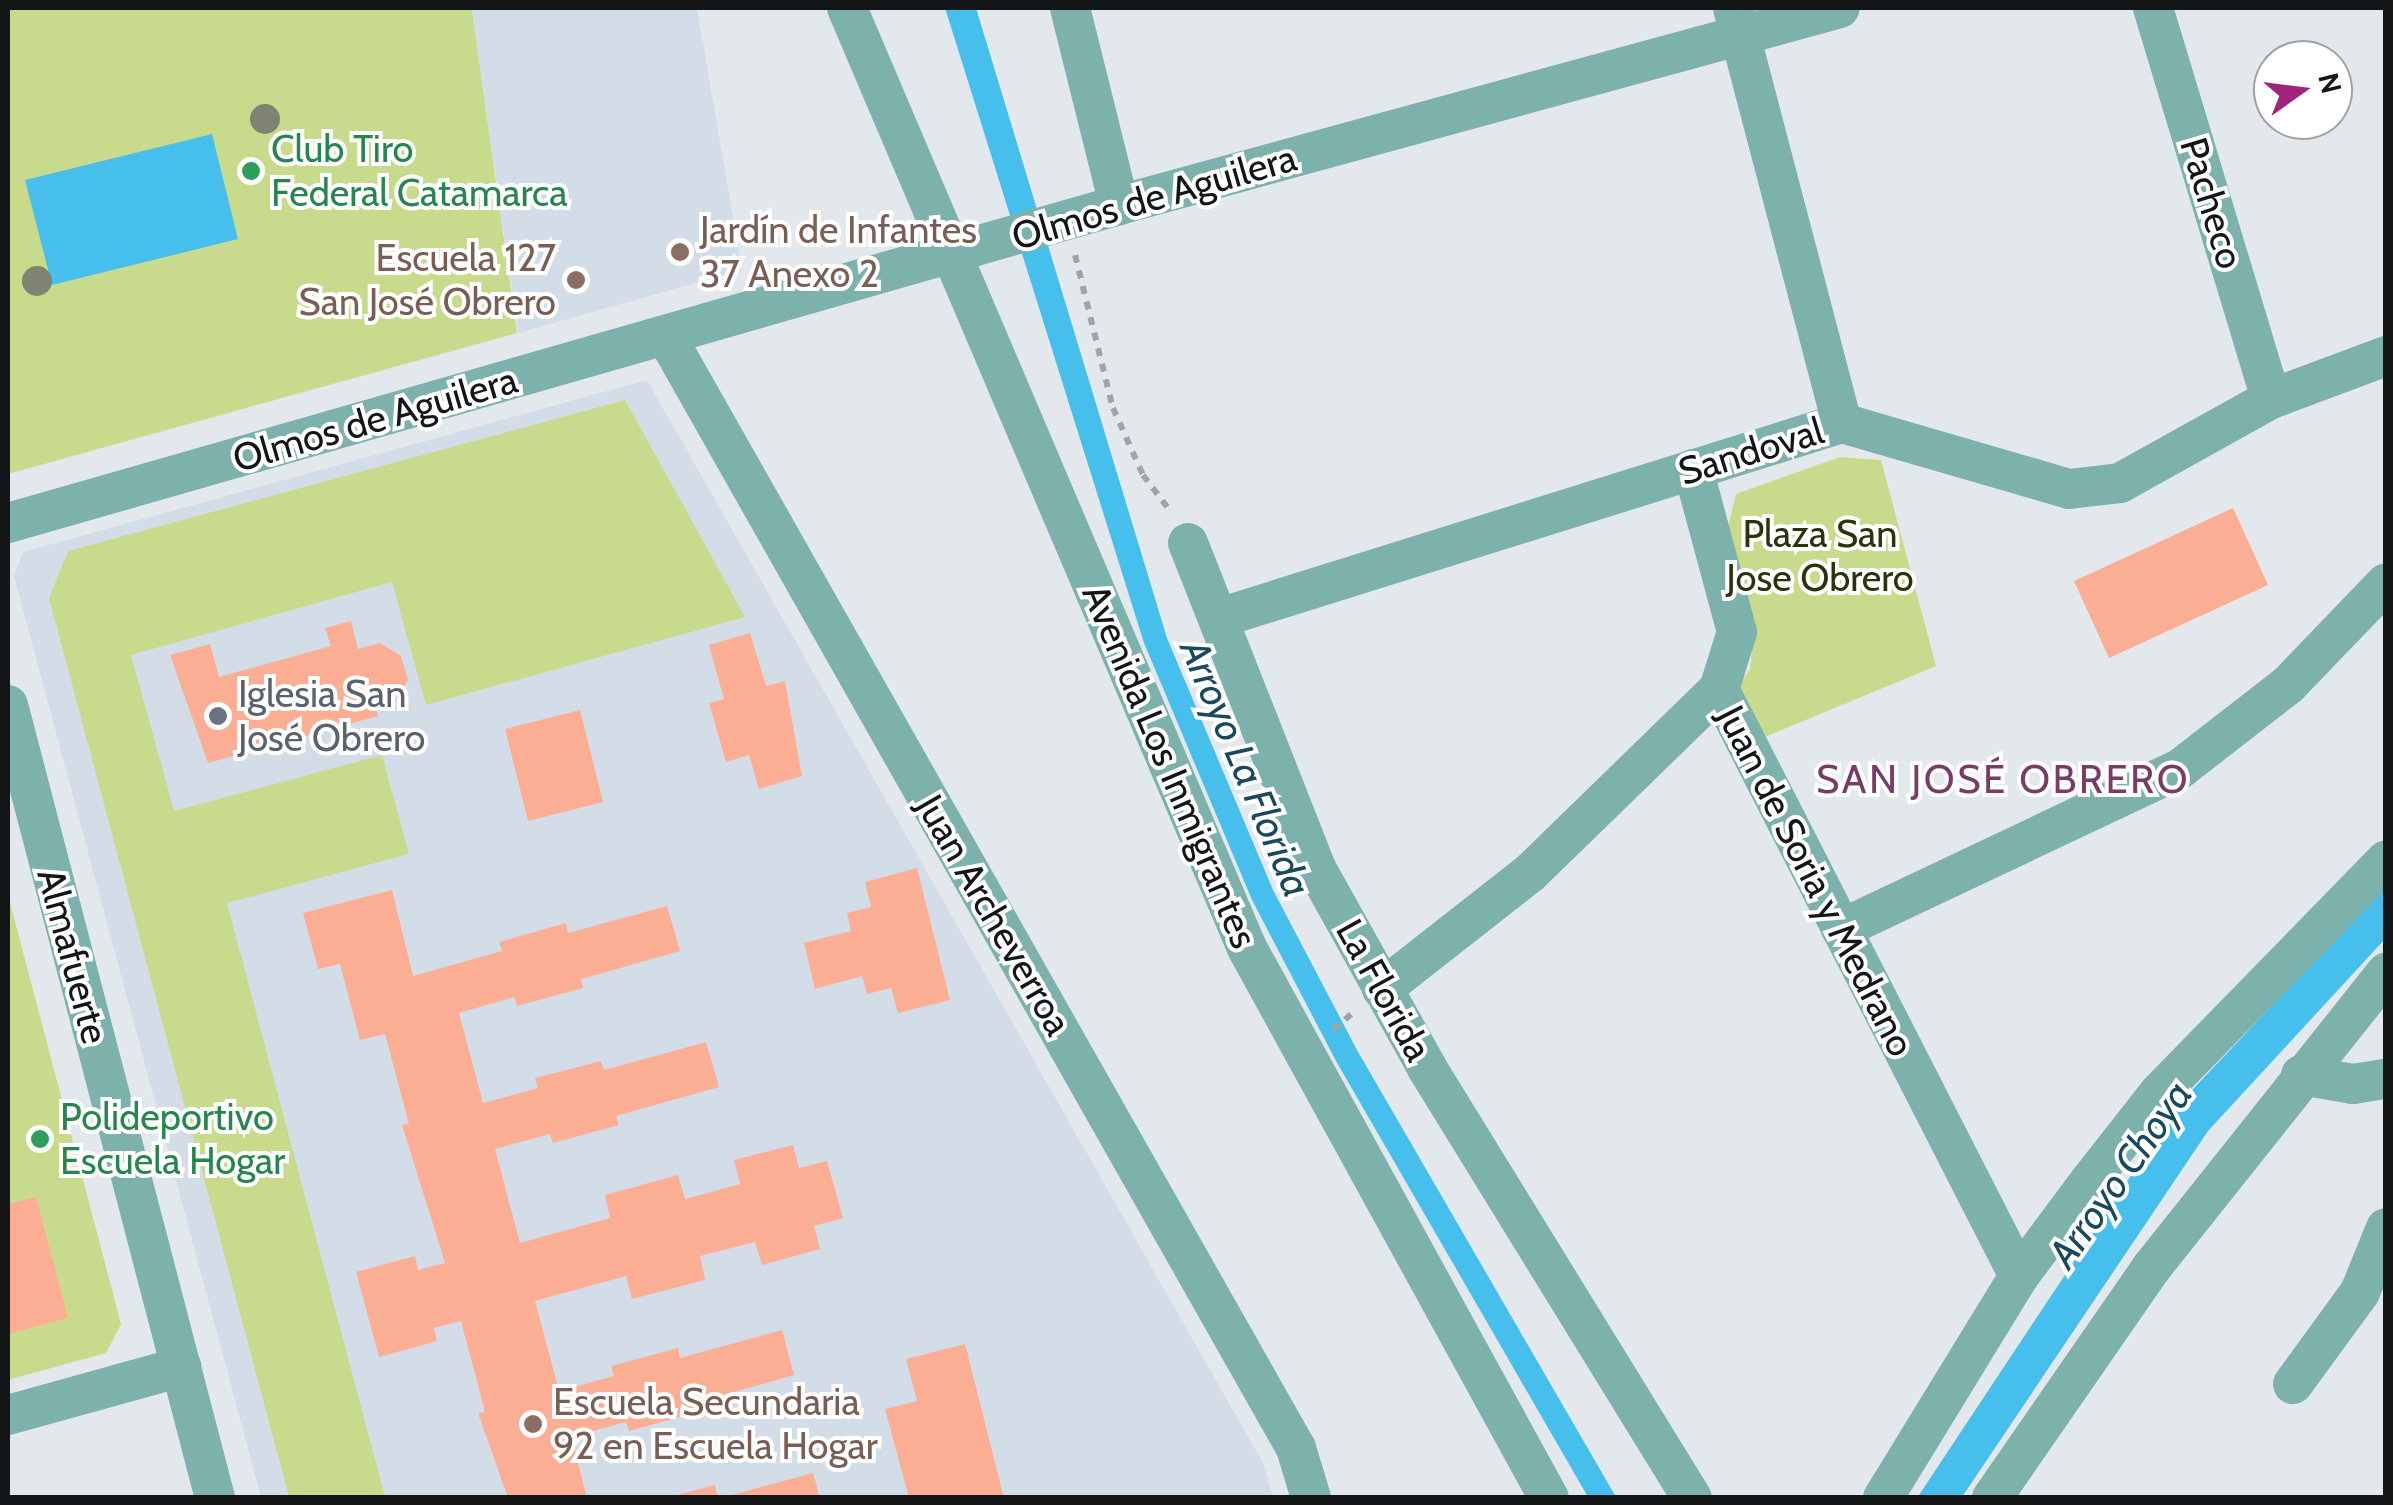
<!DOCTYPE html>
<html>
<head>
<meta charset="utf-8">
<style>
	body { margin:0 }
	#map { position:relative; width:2393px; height:1505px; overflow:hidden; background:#e3e8ed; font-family:Cabin,sans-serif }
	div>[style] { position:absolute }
	.built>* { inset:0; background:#d3dde8 }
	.green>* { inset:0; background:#c8db8d }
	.water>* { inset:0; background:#47bfec }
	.building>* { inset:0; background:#fcae95 }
	.path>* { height:6px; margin-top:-3px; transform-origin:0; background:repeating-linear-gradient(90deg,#a0a4a7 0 8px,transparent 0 16px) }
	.minor>* { height:40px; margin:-20px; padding:0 20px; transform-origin:20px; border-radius:20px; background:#7db1ab }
	.trees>* { width:30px; height:30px; margin:-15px; border-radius:50%; background:#7e8471 }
	.dots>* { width:28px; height:28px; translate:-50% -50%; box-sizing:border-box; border:5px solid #fff; border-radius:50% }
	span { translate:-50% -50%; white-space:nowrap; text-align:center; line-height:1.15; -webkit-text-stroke:8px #fff; paint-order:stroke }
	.leisure-label { font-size:38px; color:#27864d }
	.left { translate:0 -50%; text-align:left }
	.street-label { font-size:38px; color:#131516 }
	.education-label { font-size:38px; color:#785e54 }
	.right { translate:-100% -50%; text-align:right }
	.park-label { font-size:38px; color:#2b330b }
	.worship-label { font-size:38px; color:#5b616d }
	.water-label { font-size:40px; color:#18495c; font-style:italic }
	.neighbourhood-label { font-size:40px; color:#783c66; letter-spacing:2.5px }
	.frame { position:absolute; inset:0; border:10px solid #131516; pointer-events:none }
	.north { position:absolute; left:2253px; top:40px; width:100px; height:100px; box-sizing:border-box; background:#fff; border:2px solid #a1a1a2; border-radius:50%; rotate:76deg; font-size:28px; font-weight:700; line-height:40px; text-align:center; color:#131516 }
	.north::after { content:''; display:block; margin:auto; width:35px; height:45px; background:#9d257e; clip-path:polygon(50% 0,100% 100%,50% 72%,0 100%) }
</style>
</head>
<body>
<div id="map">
	<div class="built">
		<div style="clip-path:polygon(697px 8px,742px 270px,518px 333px,472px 9px)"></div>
		<div style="clip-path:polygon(647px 380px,1263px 1463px,1273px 1497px,261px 1497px,14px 576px,23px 552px)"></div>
	</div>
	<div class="green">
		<div style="clip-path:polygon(8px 8px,484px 8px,472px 10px,517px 333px,8px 474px)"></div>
		<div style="clip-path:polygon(625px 400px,745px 617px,426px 705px,392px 582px,131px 655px,174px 811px,382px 755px,409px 854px,227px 903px,385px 1497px,289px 1497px,49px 598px,68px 551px)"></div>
		<div style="clip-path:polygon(1840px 457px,1881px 460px,1936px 666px,1760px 739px,1738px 686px,1750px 669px,1754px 631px,1727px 531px,1736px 494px)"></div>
		<div style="clip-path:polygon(8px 895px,121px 1324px,106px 1353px,8px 1380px)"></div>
	</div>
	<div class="water">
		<div style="clip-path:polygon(945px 8px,976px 8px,1167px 638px,1273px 890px,1357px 1050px,1616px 1497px,1588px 1497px,1336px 1061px,1252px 900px,1144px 643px)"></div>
		<div style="clip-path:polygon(212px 134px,238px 239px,52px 285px,25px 180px)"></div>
		<div style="clip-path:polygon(2385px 886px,2385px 939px,2208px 1131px,1962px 1497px,1917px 1498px,2177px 1106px)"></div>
	</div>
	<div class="building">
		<div style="clip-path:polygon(2233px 508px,2268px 585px,2109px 658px,2074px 581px)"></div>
		<div style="clip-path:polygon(351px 621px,358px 649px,380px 643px,401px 656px,408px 680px,395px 702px,375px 707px,378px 716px,208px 763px,170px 655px,210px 644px,219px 677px,331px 646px,325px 628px)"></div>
		<div style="clip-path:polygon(750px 633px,766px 686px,785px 681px,802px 776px,759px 789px,749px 755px,726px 762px,709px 703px,724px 699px,709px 645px)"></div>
		<div style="clip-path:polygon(580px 710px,603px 802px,528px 821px,505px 729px)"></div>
		<div style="clip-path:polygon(917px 868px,950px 1000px,898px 1013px,891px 988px,867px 994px,862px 976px,815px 989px,804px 943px,851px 931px,847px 913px,871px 907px,865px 882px)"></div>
		<div style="clip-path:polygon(392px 890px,413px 976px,502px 951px,499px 942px,566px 923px,568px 933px,667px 906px,680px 951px,581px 979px,583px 988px,517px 1006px,514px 997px,459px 1013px,483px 1103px,538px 1088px,535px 1078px,601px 1061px,604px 1070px,706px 1042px,719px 1087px,616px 1116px,619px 1125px,553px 1143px,550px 1134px,495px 1149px,520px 1243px,610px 1218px,605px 1195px,678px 1175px,685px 1199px,740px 1184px,734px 1160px,793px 1145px,799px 1168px,827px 1161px,843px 1218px,814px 1226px,820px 1249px,762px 1265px,755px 1242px,700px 1256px,705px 1280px,632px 1299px,626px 1276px,535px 1301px,559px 1391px,614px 1376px,611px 1366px,678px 1348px,680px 1358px,782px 1330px,794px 1375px,693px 1404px,695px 1413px,629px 1431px,626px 1422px,571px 1437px,587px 1498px,508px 1498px,478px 1413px,485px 1412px,461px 1321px,434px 1328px,437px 1341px,379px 1357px,356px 1272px,415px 1256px,418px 1270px,445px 1263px,402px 1125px,409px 1124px,385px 1034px,360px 1040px,340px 964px,318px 969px,303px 913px)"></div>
		<div style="clip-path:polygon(36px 1197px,68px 1318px,8px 1334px,8px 1204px)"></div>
		<div style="clip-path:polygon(965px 1344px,1004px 1498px,909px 1498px,885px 1409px,917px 1401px,906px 1359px)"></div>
		<div style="clip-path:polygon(813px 1473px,820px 1498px,729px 1498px,728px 1496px)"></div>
		<div style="clip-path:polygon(715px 1485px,718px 1498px,673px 1498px,673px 1496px)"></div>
	</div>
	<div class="path">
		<div style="left:1075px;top:255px;width:158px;rotate:76.1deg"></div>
		<div style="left:1113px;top:408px;width:73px;rotate:65.9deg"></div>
		<div style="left:1143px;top:475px;width:46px;rotate:52.9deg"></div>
		<div style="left:1333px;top:1030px;width:28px;rotate:-41deg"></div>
	</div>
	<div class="minor">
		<div style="left:847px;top:8px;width:1022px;rotate:66.95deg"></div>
		<div style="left:1247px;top:948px;width:627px;rotate:61.23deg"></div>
		<div style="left:1070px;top:8px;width:203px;rotate:76deg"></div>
		<div style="left:1733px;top:8px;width:429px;rotate:75.3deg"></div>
		<div style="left:2153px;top:8px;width:408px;rotate:73.2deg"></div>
		<div style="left:666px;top:336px;width:1278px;rotate:60.47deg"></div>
		<div style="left:1296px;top:1448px;width:52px;rotate:73.3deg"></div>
		<div style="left:1693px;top:469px;width:169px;rotate:74.9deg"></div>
		<div style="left:1737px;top:632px;width:60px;rotate:107.5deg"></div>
		<div style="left:1719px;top:689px;width:659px;rotate:62.93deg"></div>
		<div style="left:8px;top:523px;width:1156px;rotate:-15.97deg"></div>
		<div style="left:1119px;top:205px;width:747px;rotate:-15.28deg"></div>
		<div style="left:1188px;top:543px;width:352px;rotate:68.5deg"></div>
		<div style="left:1317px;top:870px;width:227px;rotate:60.9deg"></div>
		<div style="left:1427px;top:1068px;width:505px;rotate:58.36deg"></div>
		<div style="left:1219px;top:618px;width:653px;rotate:-17.38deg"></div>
		<div style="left:1842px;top:423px;width:236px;rotate:16.2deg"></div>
		<div style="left:2069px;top:489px;width:51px;rotate:-6.7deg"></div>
		<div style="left:2120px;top:483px;width:173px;rotate:-29.1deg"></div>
		<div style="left:2271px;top:399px;width:123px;rotate:-20.5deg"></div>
		<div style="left:8px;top:705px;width:820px;rotate:75.37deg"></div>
		<div style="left:1841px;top:929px;width:376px;rotate:-25.3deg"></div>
		<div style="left:2181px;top:768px;width:135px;rotate:-37.8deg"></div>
		<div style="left:2288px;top:685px;width:141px;rotate:-46.1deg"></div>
		<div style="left:1382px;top:989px;width:188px;rotate:-38.1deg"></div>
		<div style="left:1530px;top:873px;width:264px;rotate:-44.2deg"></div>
		<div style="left:2301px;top:1075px;width:53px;rotate:9.8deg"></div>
		<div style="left:2353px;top:1084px;width:33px;rotate:-9deg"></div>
		<div style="left:2293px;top:1384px;width:114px;rotate:-53.9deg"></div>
		<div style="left:2360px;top:1292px;width:69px;rotate:-67.9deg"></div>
		<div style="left:8px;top:1415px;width:180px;rotate:-15.5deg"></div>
		<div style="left:1883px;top:1498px;width:260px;rotate:-58.5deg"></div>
		<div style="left:2019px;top:1276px;width:117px;rotate:-53.3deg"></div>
		<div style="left:2089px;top:1182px;width:113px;rotate:-51.8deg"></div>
		<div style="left:2159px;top:1093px;width:325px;rotate:-45.7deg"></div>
		<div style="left:1992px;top:1498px;width:281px;rotate:-55.3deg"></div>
		<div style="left:2152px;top:1267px;width:376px;rotate:-51.5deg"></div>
	</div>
	<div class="trees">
		<div style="left:265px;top:119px"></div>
		<div style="left:37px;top:281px"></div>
	</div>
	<div class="dots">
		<div style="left:251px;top:171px;background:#2e9e5b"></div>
		<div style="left:680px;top:252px;background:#8d6e63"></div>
		<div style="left:576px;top:280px;background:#8d6e63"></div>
		<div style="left:218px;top:716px;background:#6b7280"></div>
		<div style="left:40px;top:1139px;background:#2e9e5b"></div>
		<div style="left:533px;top:1424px;background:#8d6e63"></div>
	</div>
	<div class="leisure-label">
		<span class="left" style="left:271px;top:171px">Club Tiro<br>Federal Catamarca</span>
		<span class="left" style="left:60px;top:1139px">Polideportivo<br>Escuela Hogar</span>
	</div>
	<div class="street-label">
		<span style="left:1154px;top:197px;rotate:-16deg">Olmos de Aguilera</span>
		<span style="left:2212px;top:203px;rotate:73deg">Pacheco</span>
		<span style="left:375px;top:419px;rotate:-16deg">Olmos de Aguilera</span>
		<span style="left:1751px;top:451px;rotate:-17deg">Sandoval</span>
		<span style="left:1170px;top:766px;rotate:67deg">Avenida Los Inmigrantes</span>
		<span style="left:1816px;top:881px;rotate:63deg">Juan de Soria y Medrano</span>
		<span style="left:994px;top:915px;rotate:60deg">Juan Archeverroa</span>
		<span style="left:73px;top:956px;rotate:75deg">Almafuerte</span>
		<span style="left:1384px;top:990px;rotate:61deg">La Florida</span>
	</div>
	<div class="education-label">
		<span class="left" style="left:700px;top:252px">Jardín de Infantes<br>37 Anexo 2</span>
		<span class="right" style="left:556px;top:280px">Escuela 127<br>San José Obrero</span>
		<span class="left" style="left:553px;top:1424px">Escuela Secundaria<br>92 en Escuela Hogar</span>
	</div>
	<div class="park-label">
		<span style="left:1820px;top:556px">Plaza San<br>Jose Obrero</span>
	</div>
	<div class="worship-label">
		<span class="left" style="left:238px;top:716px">Iglesia San<br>José Obrero</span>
	</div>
	<div class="water-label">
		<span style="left:1246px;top:768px;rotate:67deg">Arroyo La Florida</span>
		<span style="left:2120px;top:1174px;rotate:-55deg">Arroyo Choya</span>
	</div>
	<div class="neighbourhood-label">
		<span style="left:2003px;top:779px">SAN JOSÉ OBRERO</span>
	</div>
	<div class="frame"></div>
	<div class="north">N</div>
</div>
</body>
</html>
